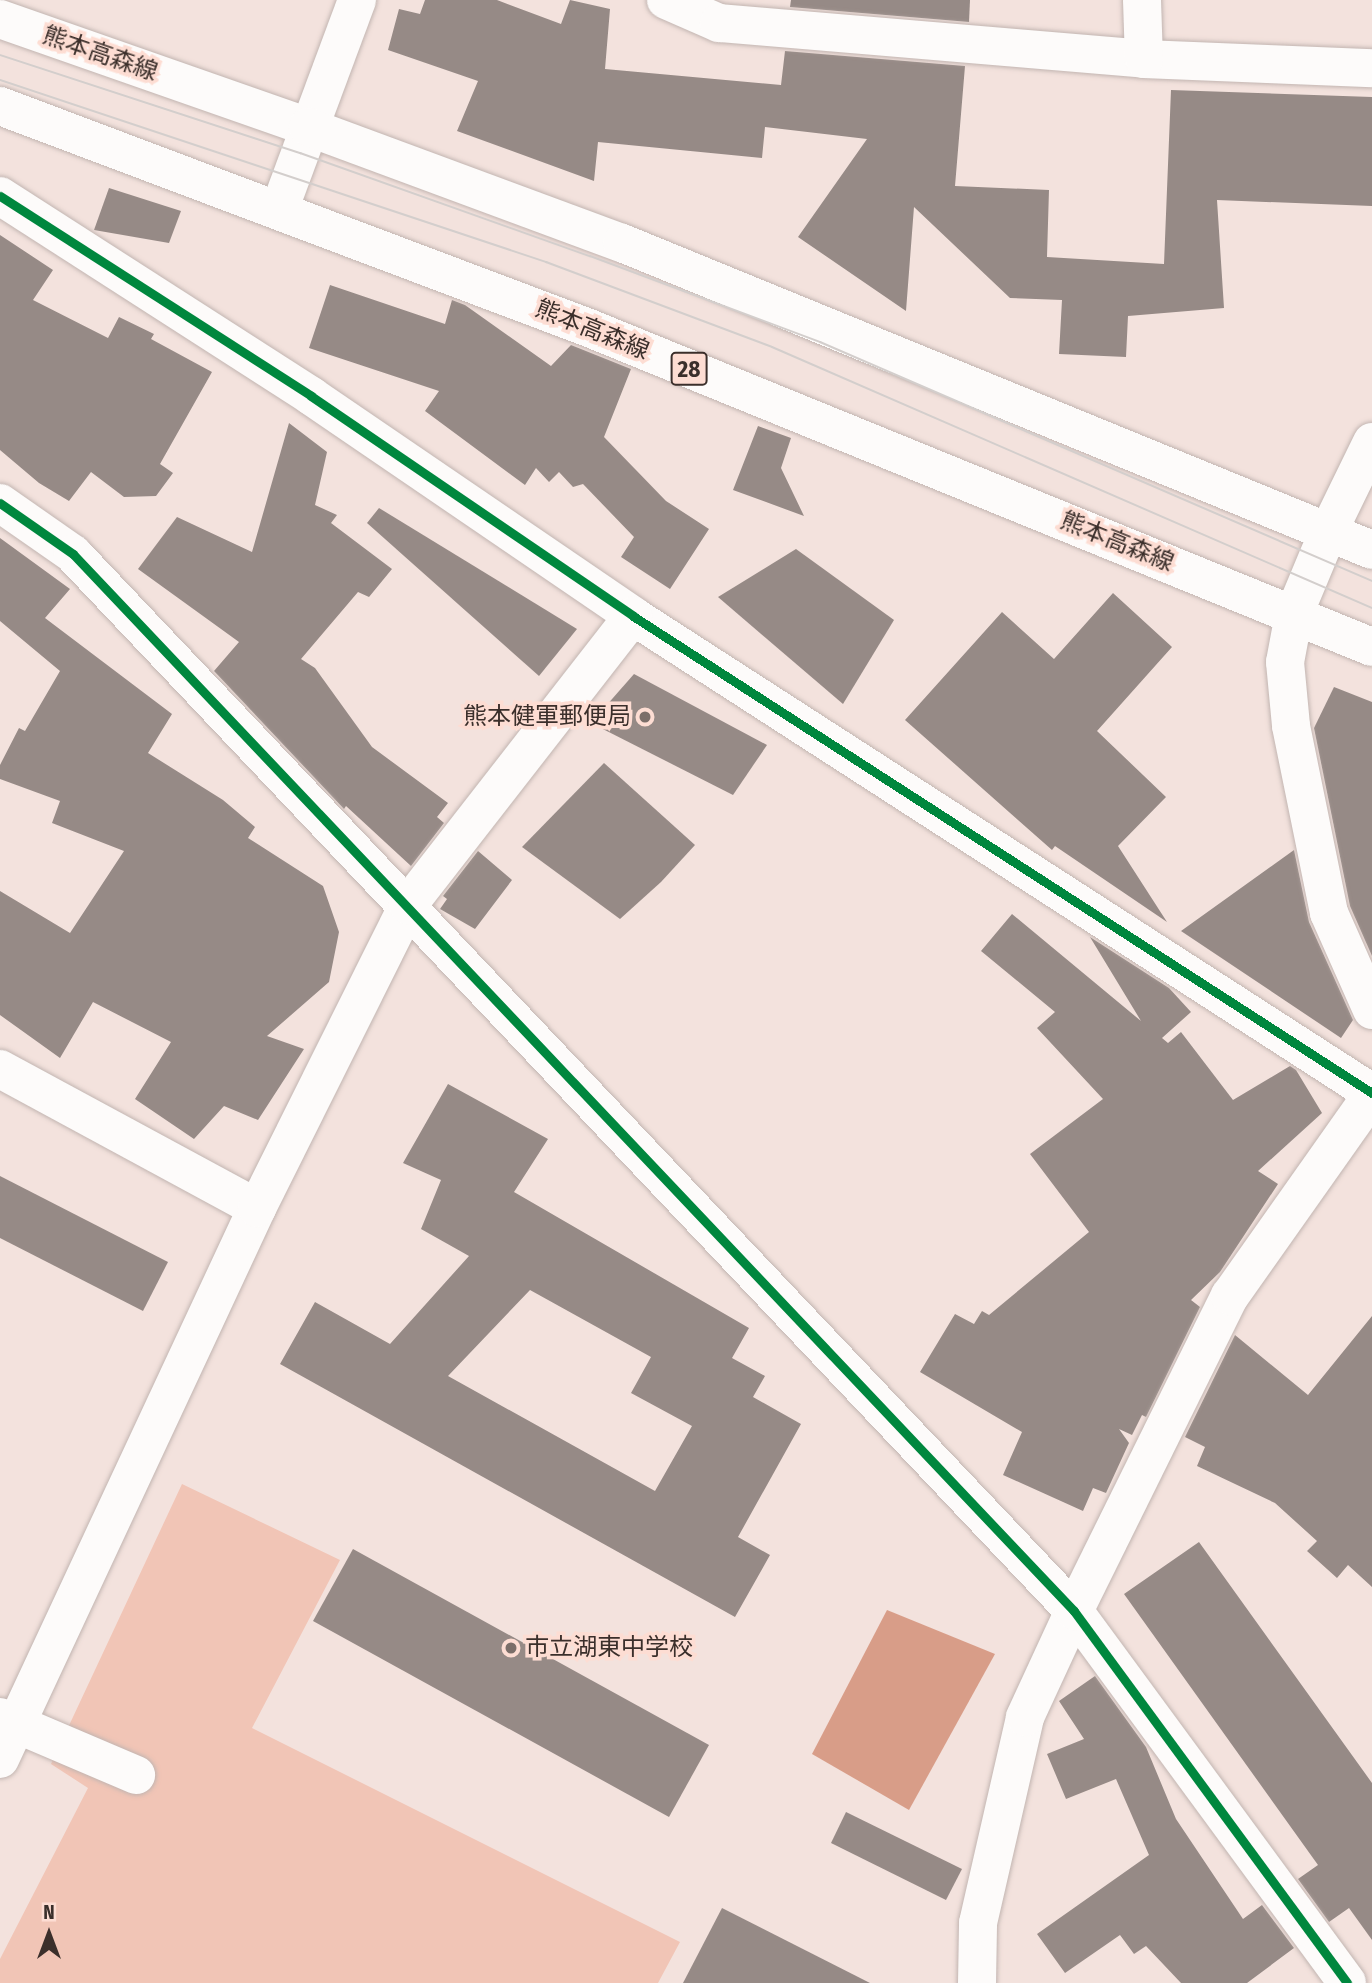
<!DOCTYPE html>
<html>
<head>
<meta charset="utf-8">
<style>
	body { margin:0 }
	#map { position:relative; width:1372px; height:1983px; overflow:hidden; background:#f3e2dd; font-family:"Fira Sans Condensed","Noto Sans JP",sans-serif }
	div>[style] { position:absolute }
	.green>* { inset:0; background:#f1c5b6 }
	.water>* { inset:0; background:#d89d88 }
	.building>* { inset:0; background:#968a86 }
	.roads { filter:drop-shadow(0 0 2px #c2b5b1) drop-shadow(0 0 2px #c2b5b1) }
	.street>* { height:38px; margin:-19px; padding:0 19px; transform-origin:19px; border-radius:19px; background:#fdfbfa }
	.primary>* { height:38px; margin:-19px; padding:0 19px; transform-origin:19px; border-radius:19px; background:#fdfbfa }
	.tram>* { height:2px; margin:-1px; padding:0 1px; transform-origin:1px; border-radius:1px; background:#d3cecc }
	.cycleway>* { height:9px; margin:-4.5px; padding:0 4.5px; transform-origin:4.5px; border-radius:4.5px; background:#00873e }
	.dots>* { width:19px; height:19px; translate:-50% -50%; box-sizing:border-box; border:4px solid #fdddd3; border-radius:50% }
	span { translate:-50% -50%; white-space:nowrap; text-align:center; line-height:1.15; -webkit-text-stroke:7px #fdddd3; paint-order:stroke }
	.shield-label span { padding:2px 5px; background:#fdddd3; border:2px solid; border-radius:5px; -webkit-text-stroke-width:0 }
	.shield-label { font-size:23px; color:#3b2f2b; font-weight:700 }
	.street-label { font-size:24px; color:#3b2f2b }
	.poi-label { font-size:24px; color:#3b2f2b }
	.right { translate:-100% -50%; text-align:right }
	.left { translate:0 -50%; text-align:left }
	.north { position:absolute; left:14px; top:1899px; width:70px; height:70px; -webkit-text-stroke:5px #fdddd3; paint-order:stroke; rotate:0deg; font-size:19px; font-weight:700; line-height:28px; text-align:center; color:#3b2f2b }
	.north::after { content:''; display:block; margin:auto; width:24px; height:32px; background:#3b2f2b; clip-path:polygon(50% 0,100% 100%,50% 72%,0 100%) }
</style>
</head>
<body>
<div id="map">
	<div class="green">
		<div style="clip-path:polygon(182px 1484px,340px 1560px,252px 1728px,680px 1942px,658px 1983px,0 1983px,0 1959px,88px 1788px,51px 1764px)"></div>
	</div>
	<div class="water">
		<div style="clip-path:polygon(887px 1610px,995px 1654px,909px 1810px,812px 1754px)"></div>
	</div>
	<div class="building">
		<div style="clip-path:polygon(425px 0,497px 0,561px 24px,570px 0,610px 9px,605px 69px,781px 85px,785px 51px,965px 66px,955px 186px,1049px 190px,1047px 257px,1164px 264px,1171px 90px,1372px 97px,1372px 206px,1217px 200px,1224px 308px,1128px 316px,1126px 357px,1059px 354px,1062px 300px,1010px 298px,914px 207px,906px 311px,798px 237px,867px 139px,765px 127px,762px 158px,598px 142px,594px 181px,457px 131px,478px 81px,388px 50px,399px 9px,420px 14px)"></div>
		<div style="clip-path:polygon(791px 0,970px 0,969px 22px,790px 7px)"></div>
		<div style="clip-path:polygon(109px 188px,181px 211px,169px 243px,94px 230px)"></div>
		<div style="clip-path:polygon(0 235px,53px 270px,33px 300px,108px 338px,119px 317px,154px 334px,151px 339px,212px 372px,160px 464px,173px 473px,156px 496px,124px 497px,91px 472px,69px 501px,39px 483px,0 450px)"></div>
		<div style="clip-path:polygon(330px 285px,445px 324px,452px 300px,465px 305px,551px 366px,571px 345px,631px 369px,604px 437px,666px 501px,709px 529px,670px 589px,621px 557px,634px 537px,583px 484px,573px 487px,559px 472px,549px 482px,536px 468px,525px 485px,425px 411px,439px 391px,309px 348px)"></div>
		<div style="clip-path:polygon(289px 423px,327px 452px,315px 505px,337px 515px,331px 523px,392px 569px,369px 597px,358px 592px,301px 659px,315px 668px,372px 747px,448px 803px,437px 817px,444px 823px,411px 866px,346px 806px,344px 809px,214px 671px,239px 642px,138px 569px,177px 517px,252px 552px)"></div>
		<div style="clip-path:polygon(758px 426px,791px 438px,781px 468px,804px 516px,733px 490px)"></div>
		<div style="clip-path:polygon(379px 508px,577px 629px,539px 676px,367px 523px)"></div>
		<div style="clip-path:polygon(0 538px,70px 589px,45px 618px,172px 714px,148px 753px,223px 800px,255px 827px,248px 838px,323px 886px,339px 932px,329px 982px,267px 1036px,304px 1049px,258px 1120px,224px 1106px,194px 1139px,135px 1099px,171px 1042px,93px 1002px,60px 1058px,0 1015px,0 891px,70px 933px,124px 851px,52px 823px,60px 801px,0 779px,0 765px,19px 728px,25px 731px,60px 671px,0 621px)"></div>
		<div style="clip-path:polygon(796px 549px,894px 620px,843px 704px,718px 597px)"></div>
		<div style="clip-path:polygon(1113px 593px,1172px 647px,1097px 731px,1166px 797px,1118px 846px,1167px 922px,1055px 846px,1052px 850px,905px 720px,1002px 612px,1054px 659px)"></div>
		<div style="clip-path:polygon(634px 674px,767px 745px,733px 795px,591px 723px)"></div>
		<div style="clip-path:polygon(1334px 687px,1372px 702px,1372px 956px,1350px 906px,1314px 728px)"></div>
		<div style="clip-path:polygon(604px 763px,695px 845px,661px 882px,620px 919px,522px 847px)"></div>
		<div style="clip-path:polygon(1294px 850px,1309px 922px,1353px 1020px,1341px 1038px,1181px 931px)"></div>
		<div style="clip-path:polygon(478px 851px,512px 880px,475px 929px,440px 909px,447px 899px,443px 896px)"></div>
		<div style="clip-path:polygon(1012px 914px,1141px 1021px,1090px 937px,1169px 988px,1191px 1012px,1162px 1038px,1168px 1043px,1181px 1032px,1233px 1100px,1290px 1066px,1296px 1070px,1322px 1113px,1258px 1171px,1278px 1184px,1220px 1272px,1191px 1300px,1200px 1307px,1146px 1417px,1142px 1415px,1132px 1435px,1119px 1429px,1129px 1443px,1106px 1493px,1093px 1488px,1083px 1511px,1003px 1475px,1022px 1432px,920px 1372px,955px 1314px,974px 1324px,982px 1311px,989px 1315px,1089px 1232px,1030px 1154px,1103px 1099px,1037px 1028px,1055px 1012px,981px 951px)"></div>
		<div style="clip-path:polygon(evenodd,448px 1084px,548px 1139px,514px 1192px,749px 1328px,732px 1358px,765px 1376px,753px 1397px,801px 1424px,738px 1537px,770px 1555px,735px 1617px,280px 1364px,315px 1302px,390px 1344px,469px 1256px,421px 1229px,441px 1180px,403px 1163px,448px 1084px,530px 1290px,651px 1357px,631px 1393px,692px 1426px,655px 1491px,448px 1376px,530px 1290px)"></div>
		<div style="clip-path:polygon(0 1176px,168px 1262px,143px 1311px,0 1238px)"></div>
		<div style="clip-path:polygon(1372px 1316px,1372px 1587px,1348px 1565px,1337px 1578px,1307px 1551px,1317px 1541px,1275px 1503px,1197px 1466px,1205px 1447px,1185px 1437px,1235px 1335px,1308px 1395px)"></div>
		<div style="clip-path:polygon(1199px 1542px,1372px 1783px,1372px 1940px,1349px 1908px,1329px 1922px,1298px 1879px,1318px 1865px,1124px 1594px)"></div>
		<div style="clip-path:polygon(353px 1549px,709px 1745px,669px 1817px,313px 1621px)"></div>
		<div style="clip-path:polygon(1095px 1676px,1146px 1747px,1176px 1819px,1243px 1919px,1262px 1905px,1294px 1948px,1247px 1983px,1181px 1983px,1146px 1946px,1134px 1954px,1120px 1935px,1065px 1973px,1037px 1934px,1149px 1855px,1116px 1779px,1066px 1799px,1047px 1754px,1084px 1739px,1059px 1701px)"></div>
		<div style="clip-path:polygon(846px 1812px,962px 1869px,946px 1900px,831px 1843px)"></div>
		<div style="clip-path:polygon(722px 1908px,870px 1983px,683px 1983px)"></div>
	</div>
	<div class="roads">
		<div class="street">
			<div style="left:666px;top:0;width:58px;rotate:23.5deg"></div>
			<div style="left:719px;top:23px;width:427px;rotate:4.8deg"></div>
			<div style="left:1144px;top:59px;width:228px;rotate:2.3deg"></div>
			<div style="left:1142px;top:0;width:59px;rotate:88.1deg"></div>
			<div style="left:0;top:196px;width:370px;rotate:32.7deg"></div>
			<div style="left:311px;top:396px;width:390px;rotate:34.3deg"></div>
			<div style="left:633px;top:616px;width:880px;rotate:32.84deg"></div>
			<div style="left:279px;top:210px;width:224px;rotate:-69.6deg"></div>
			<div style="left:1372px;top:442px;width:98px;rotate:116deg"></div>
			<div style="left:1329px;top:530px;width:91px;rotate:112.6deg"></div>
			<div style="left:1294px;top:614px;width:49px;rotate:100.6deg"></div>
			<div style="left:1285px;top:662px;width:64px;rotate:84.6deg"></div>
			<div style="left:1291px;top:726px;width:191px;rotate:78.5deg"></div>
			<div style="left:1329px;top:913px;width:106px;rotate:66.1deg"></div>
			<div style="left:0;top:503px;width:89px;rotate:34.9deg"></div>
			<div style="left:73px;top:554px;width:1456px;rotate:46.56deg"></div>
			<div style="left:1074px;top:1611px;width:461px;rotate:53.7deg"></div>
			<div style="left:0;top:1069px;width:292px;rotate:28.4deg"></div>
			<div style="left:0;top:1717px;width:148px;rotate:23.1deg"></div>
			<div style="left:0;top:1759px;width:608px;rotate:-64.99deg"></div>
			<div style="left:257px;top:1208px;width:339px;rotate:-63.5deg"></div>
			<div style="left:408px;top:905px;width:366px;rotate:-52.1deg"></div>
			<div style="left:977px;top:1983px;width:60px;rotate:-89deg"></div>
			<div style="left:978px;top:1923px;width:211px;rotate:-77.1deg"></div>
			<div style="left:1025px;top:1717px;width:117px;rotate:-65.2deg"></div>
			<div style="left:1074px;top:1611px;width:352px;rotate:-63.7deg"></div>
			<div style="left:1230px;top:1296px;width:246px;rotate:-54.8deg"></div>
		</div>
		<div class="primary">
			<div style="left:0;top:19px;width:326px;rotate:19.3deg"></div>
			<div style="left:308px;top:127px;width:335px;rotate:20.3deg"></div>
			<div style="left:622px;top:243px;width:810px;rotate:22.26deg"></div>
			<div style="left:0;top:106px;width:629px;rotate:20.65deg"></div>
			<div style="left:589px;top:328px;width:845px;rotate:22.17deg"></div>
		</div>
	</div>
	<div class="tram">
		<div style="left:0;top:55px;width:316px;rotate:18.1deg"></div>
		<div style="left:300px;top:153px;width:308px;rotate:19.6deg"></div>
		<div style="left:590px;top:256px;width:246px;rotate:20.5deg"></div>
		<div style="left:820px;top:342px;width:602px;rotate:23.41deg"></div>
		<div style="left:0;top:80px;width:576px;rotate:18.43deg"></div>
		<div style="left:546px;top:262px;width:241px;rotate:20.6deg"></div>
		<div style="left:772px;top:347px;width:654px;rotate:23.51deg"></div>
	</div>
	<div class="cycleway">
		<div style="left:0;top:196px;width:370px;rotate:32.7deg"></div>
		<div style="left:311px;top:396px;width:390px;rotate:34.3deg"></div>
		<div style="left:633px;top:616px;width:880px;rotate:32.84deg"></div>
		<div style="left:0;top:503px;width:89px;rotate:34.9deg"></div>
		<div style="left:73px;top:554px;width:1456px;rotate:46.56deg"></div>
		<div style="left:1074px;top:1611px;width:461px;rotate:53.7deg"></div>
	</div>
	<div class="dots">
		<div style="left:645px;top:717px;background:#7b6e69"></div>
		<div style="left:511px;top:1648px;background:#7b6e69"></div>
	</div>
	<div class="shield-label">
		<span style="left:689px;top:369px">28</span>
	</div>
	<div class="street-label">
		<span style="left:100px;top:54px;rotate:19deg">熊本高森線</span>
		<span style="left:592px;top:330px;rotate:22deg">熊本高森線</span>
		<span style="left:1117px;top:542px;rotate:22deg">熊本高森線</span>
	</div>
	<div class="poi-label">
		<span class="right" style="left:631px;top:717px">熊本健軍郵便局</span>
		<span class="left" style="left:525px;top:1648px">市立湖東中学校</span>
	</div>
	<div class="north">N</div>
</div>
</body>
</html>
